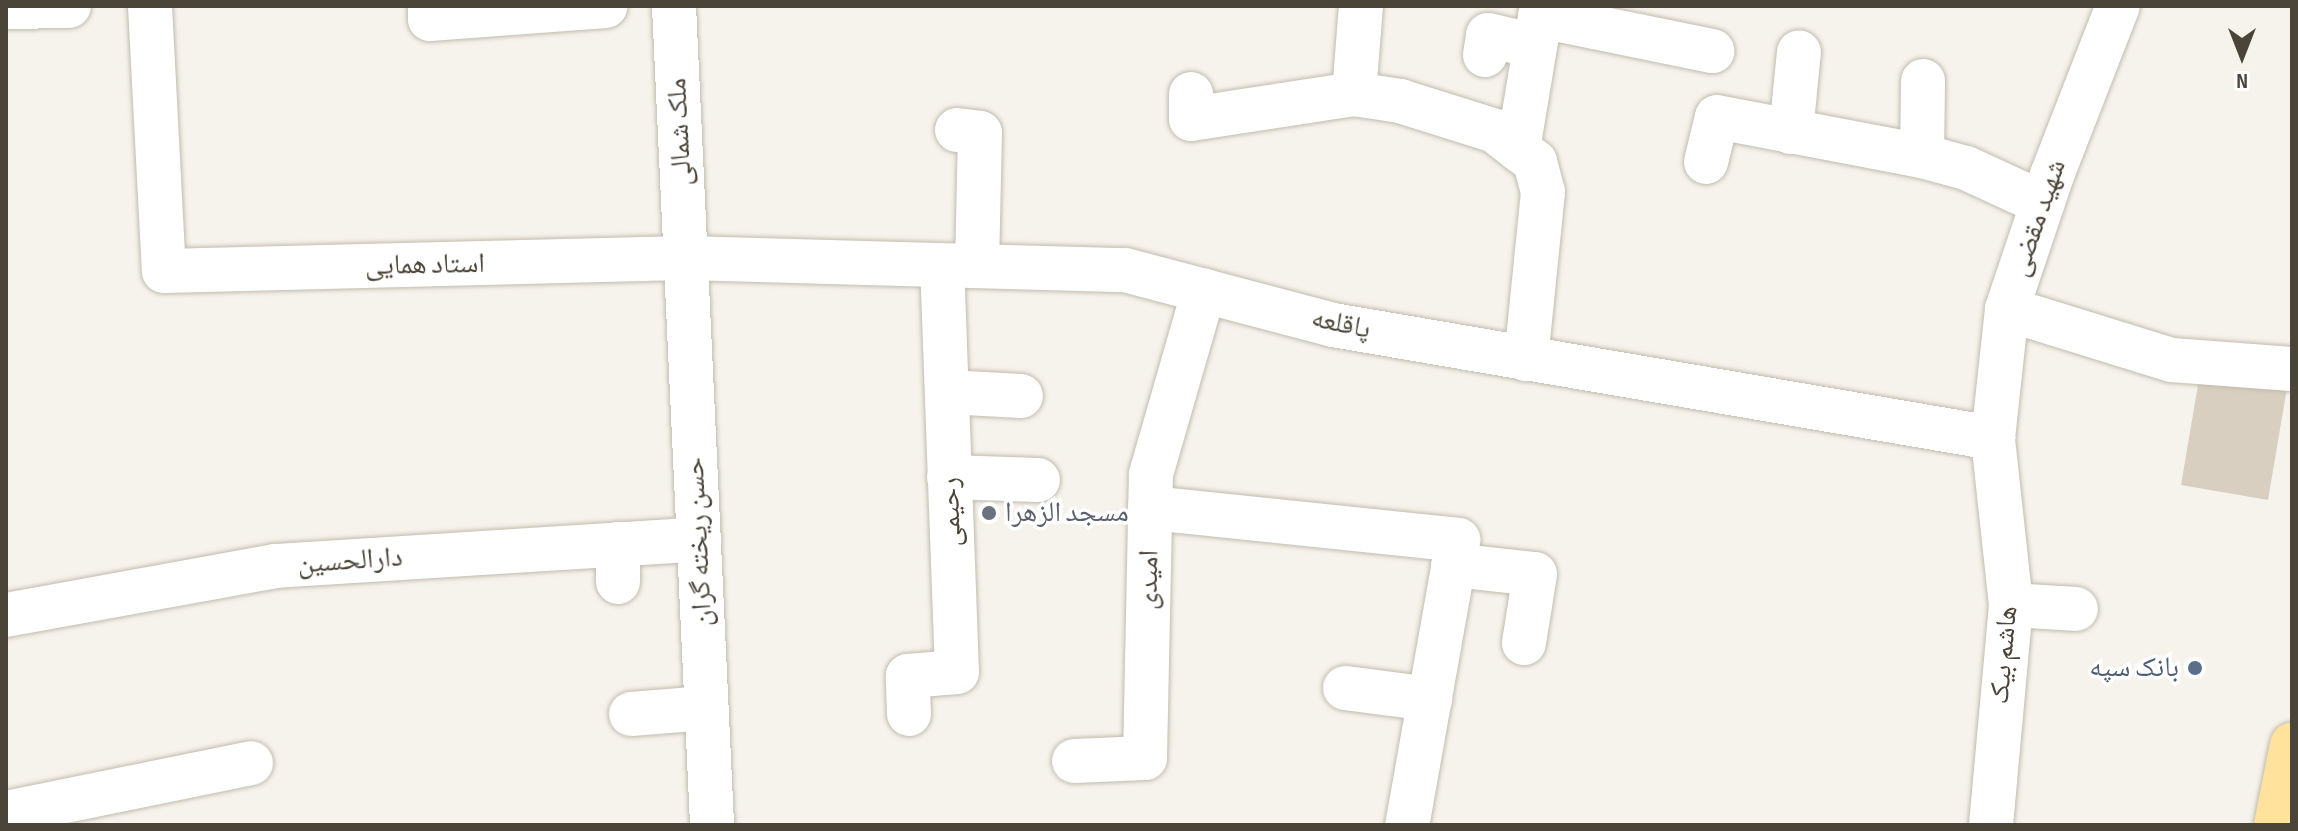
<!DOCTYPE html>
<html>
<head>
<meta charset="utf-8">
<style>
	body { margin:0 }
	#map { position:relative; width:2298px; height:831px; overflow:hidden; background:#f6f3ec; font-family:"Sofia Sans Condensed","Noto Naskh Arabic",sans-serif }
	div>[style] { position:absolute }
	.building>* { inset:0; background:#d8cfc1 }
	.roads { filter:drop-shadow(0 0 2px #c2bbae) drop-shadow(0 0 2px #c2bbae) }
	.minor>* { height:44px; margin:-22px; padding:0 22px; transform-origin:22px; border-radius:22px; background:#fff }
	.major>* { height:44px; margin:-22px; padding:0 22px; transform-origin:22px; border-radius:22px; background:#ffe39c }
	.dots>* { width:22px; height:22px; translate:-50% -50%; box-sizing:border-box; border:4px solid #fff; border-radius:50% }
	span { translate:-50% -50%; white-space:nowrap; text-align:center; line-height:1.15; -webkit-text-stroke:7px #fff; paint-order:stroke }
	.street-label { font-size:28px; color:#4b4439 }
	.worship-label { font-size:28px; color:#5b616d }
	.left { translate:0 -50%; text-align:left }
	.service-label { font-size:28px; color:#4e5e75 }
	.right { translate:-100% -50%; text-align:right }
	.frame { position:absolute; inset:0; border:8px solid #4b4439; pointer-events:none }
	.north { position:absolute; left:2202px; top:16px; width:80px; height:80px; -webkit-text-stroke:6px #fff; paint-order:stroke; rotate:180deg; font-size:22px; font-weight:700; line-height:32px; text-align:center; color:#4b4439 }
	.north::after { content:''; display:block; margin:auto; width:28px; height:36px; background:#4b4439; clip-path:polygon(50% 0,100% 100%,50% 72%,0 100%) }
</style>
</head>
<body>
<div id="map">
	<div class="building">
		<div style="clip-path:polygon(2200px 373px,2287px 388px,2268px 500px,2181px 485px)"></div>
	</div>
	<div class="roads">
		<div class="minor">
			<div style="left:150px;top:6px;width:265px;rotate:87deg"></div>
			<div style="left:164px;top:271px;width:522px;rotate:-1.43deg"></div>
			<div style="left:686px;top:258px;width:439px;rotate:1.6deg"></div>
			<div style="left:1125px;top:270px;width:215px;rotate:14.8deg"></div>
			<div style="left:1333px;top:325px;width:670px;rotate:9.72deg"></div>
			<div style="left:430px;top:6px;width:13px;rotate:90deg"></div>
			<div style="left:430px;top:19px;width:176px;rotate:-4.2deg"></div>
			<div style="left:674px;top:6px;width:820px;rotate:87.34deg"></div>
			<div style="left:6px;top:7px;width:63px;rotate:-0.9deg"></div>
			<div style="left:1540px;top:16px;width:176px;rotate:11.5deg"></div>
			<div style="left:1485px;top:55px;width:20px;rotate:-81deg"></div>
			<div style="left:1488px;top:35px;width:48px;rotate:13.2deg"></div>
			<div style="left:1191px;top:94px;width:25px;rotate:90deg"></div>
			<div style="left:1191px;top:119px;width:165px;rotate:-8.7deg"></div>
			<div style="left:1354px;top:94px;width:47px;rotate:8.7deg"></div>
			<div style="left:1400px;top:101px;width:100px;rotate:17.5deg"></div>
			<div style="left:1495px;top:131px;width:51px;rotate:37.8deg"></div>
			<div style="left:1535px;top:162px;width:31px;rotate:75deg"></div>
			<div style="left:1543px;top:192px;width:168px;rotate:95.8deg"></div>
			<div style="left:1354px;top:94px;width:88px;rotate:-85.5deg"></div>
			<div style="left:957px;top:130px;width:23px;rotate:7deg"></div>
			<div style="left:980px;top:133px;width:133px;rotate:91.3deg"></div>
			<div style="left:1791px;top:132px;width:80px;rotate:-84.3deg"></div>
			<div style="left:1518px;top:149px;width:145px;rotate:-80.5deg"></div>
			<div style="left:1922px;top:156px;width:75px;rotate:-89.2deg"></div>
			<div style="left:1706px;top:162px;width:46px;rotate:-76.3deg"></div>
			<div style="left:1717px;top:117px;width:209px;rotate:10.8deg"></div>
			<div style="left:1922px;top:156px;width:46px;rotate:15.3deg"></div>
			<div style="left:1966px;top:168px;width:84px;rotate:24.7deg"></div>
			<div style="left:2007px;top:309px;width:173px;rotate:17.2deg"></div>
			<div style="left:2172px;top:360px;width:120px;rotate:4.3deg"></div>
			<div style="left:947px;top:392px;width:74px;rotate:3.1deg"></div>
			<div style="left:949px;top:477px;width:89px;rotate:1.9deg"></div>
			<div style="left:1150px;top:508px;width:310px;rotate:5.9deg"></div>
			<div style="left:1458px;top:540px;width:290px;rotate:100.1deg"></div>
			<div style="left:618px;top:544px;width:38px;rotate:90deg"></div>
			<div style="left:1453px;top:565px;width:82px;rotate:6.3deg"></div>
			<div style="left:1535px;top:574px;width:70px;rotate:99.1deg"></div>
			<div style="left:2011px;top:605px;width:65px;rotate:3.5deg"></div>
			<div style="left:6px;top:615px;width:273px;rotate:-10.3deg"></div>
			<div style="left:275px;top:566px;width:425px;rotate:-3.6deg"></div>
			<div style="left:1345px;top:688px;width:86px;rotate:7.4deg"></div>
			<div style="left:631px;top:714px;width:75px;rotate:-4.6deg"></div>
			<div style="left:909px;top:714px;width:38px;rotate:-92deg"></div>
			<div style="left:908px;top:676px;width:49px;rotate:-4.7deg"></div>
			<div style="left:957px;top:672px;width:406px;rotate:-92.1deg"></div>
			<div style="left:1074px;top:761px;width:71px;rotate:-2.4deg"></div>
			<div style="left:1145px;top:758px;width:284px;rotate:-88.8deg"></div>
			<div style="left:1151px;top:474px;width:191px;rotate:-73.9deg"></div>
			<div style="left:6px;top:813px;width:250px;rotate:-11.5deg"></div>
			<div style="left:1991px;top:825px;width:221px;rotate:-84.8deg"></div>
			<div style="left:2011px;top:605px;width:168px;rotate:-96.2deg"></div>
			<div style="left:1993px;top:438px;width:130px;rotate:-83.8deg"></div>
			<div style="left:2007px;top:309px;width:141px;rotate:-71.4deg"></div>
			<div style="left:2052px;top:175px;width:181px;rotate:-68.7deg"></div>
		</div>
		<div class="major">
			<div style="left:2276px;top:825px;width:82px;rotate:-78.7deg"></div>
		</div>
	</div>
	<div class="dots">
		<div style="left:989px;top:513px;background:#6b7280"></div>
		<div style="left:2195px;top:668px;background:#5c6f8a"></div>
	</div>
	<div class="street-label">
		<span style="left:680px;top:132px;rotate:-93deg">ملک شمالی</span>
		<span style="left:2038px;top:218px;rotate:-71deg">شهید مقضی</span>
		<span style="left:425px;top:265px;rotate:-1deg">استاد همایی</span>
		<span style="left:1341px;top:324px;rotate:12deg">پاقلعه</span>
		<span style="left:951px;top:512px;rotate:-92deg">رحیمی</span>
		<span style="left:699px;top:542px;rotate:-93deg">حسن ریخته گران</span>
		<span style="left:350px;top:561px;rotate:-4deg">دارالحسین</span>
		<span style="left:1149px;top:580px;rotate:-89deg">امیدی</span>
		<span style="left:2004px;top:655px;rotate:-85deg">هاشم بیک</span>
	</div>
	<div class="worship-label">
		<span class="left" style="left:1005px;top:513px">مسجد الزهرا</span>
	</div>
	<div class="service-label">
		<span class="right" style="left:2179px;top:668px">بانک سپه</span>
	</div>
	<div class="frame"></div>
	<div class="north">N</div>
</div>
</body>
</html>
